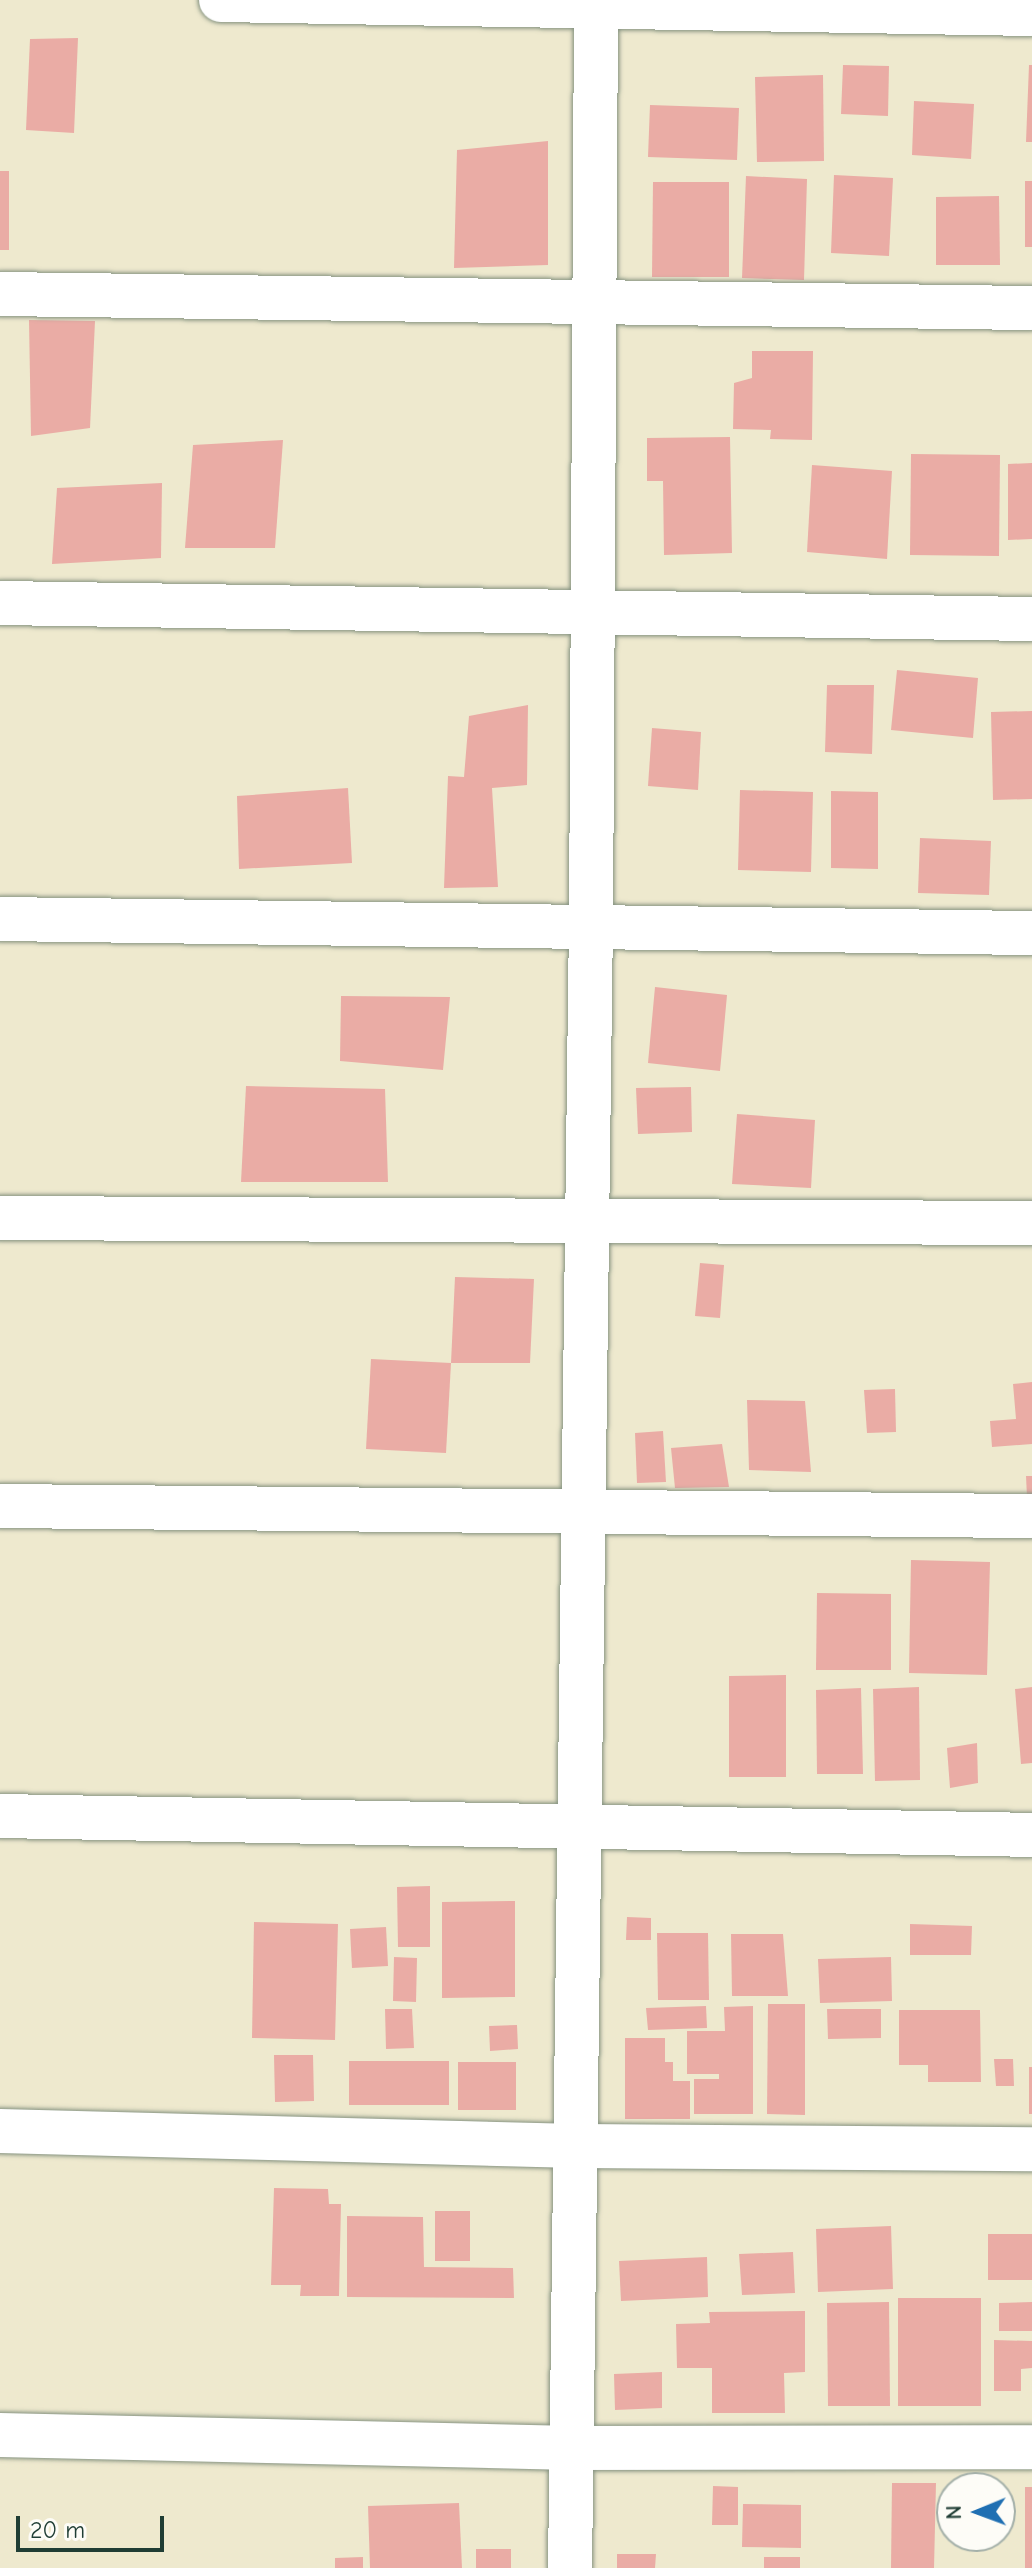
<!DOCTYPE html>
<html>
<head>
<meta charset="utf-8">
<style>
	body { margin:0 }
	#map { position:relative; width:1032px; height:2568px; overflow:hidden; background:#eee9ce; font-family:"Comic Neue",sans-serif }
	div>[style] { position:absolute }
	.building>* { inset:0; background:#eaaca5 }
	.roads { filter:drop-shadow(0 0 2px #869381) drop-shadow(0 0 2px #869381) }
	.minor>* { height:44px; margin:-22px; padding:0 22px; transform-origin:22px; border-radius:22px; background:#fff }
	span { translate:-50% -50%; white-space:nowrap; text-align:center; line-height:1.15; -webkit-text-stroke:6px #fdfcf7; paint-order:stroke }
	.north { position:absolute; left:936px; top:2472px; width:80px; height:80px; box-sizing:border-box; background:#fdfcf7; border:2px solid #a4b0a9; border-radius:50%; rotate:269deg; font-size:22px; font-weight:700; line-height:32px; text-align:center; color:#1f3d34 }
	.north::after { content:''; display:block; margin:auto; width:28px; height:36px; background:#1f6fb2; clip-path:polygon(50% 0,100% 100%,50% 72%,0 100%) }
	.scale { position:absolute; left:16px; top:2516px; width:148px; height:36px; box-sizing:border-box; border:4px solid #1f3d34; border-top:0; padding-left:10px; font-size:24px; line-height:28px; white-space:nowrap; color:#1f3d34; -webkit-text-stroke:6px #fdfcf7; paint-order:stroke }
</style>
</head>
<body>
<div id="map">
	<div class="building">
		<div style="clip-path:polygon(78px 38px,74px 133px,26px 130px,30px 39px)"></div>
		<div style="clip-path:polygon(843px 65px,889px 66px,888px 116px,841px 114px)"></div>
		<div style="clip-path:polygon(1029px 65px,1032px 65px,1032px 142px,1026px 142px)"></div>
		<div style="clip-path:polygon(823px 75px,824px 161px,757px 162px,755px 77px)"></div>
		<div style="clip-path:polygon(914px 101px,974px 104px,971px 159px,912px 155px)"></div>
		<div style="clip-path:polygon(650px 105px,739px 108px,737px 160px,648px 157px)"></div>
		<div style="clip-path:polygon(548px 141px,548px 265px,454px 268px,457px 150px)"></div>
		<div style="clip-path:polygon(0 171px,9px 171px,9px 250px,0 250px)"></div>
		<div style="clip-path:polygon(834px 175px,893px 178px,889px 256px,831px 253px)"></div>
		<div style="clip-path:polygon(746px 176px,807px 179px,804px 280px,742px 278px)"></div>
		<div style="clip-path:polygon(1025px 181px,1032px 181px,1032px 247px,1025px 247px)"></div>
		<div style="clip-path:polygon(653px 182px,729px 182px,729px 277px,652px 277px)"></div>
		<div style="clip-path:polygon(999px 196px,1000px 265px,936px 265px,936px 197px)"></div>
		<div style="clip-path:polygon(29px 320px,95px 321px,90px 428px,31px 436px)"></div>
		<div style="clip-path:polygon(752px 351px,813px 351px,812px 440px,770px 439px,771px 430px,733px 429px,734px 383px,752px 378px)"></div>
		<div style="clip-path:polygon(730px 437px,732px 553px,664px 555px,663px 481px,647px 481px,647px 438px)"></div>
		<div style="clip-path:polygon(283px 440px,275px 548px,185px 548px,193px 445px)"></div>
		<div style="clip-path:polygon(911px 454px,1000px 455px,999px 556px,910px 555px)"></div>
		<div style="clip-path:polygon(1032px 463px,1032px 539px,1008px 540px,1008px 464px)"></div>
		<div style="clip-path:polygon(812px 465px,892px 471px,887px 559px,807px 552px)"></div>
		<div style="clip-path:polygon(162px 483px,161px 558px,52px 564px,57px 488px)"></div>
		<div style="clip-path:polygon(897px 670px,978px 678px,973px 738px,891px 730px)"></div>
		<div style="clip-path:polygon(827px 685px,874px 685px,872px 754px,825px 752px)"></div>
		<div style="clip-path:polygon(528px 705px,527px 785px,492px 788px,498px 887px,444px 888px,448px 776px,464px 777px,469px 716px)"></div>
		<div style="clip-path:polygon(1032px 711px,1032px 799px,993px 800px,991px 712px)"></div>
		<div style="clip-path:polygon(652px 728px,701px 732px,698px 790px,648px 786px)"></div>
		<div style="clip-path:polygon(348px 788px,352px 863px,239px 869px,237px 796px)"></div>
		<div style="clip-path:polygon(740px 790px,813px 792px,811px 872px,738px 870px)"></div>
		<div style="clip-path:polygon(831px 791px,878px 792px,878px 869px,831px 868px)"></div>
		<div style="clip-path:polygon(920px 838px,991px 841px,989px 895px,918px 893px)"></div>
		<div style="clip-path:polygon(655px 987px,727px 995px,720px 1071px,648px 1063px)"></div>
		<div style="clip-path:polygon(341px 996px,450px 997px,443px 1070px,340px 1061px)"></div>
		<div style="clip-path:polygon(246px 1086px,385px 1089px,388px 1182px,241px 1182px)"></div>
		<div style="clip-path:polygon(691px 1087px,692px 1132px,638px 1134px,636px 1088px)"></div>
		<div style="clip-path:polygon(737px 1114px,815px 1120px,811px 1188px,732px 1184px)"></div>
		<div style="clip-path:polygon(700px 1263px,724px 1265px,720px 1318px,695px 1316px)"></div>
		<div style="clip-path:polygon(455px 1277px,534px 1279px,530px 1363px,451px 1363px)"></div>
		<div style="clip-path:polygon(371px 1359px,451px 1363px,446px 1453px,366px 1449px)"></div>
		<div style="clip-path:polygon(1032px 1382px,1032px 1444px,992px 1447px,990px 1421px,1016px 1419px,1013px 1384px)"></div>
		<div style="clip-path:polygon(895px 1389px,896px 1432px,867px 1433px,864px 1390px)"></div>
		<div style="clip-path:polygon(747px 1400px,805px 1401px,811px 1472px,749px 1470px)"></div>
		<div style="clip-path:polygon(663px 1431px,666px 1482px,637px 1483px,635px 1433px)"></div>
		<div style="clip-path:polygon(722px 1444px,729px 1487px,675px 1488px,671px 1448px)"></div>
		<div style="clip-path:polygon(1026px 1476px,1032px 1476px,1032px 1497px,1027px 1497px)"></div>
		<div style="clip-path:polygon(911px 1560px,990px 1562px,987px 1675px,909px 1673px)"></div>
		<div style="clip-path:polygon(817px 1593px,891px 1594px,891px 1670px,816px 1670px)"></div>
		<div style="clip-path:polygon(786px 1675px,786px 1777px,729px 1777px,729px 1676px)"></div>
		<div style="clip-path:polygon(919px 1687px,920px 1780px,875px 1781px,873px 1689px)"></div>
		<div style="clip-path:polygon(1032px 1687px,1032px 1763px,1021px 1764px,1015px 1689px)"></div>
		<div style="clip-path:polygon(861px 1688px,863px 1774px,817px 1774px,816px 1690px)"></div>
		<div style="clip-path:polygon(977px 1743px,978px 1783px,950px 1788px,947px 1748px)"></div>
		<div style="clip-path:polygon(430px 1886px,430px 1947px,398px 1947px,397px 1887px)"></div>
		<div style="clip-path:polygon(515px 1901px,515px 1997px,442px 1998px,442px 1902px)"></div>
		<div style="clip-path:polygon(627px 1917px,651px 1918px,651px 1940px,626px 1940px)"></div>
		<div style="clip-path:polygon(254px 1922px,338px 1924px,335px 2040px,252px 2038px)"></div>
		<div style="clip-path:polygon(910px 1924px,972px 1926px,971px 1955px,910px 1955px)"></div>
		<div style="clip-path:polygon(386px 1927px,388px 1966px,352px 1968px,350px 1929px)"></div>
		<div style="clip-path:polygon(657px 1933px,708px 1933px,709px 2000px,658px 2000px)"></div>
		<div style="clip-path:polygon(731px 1934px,783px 1934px,788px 1996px,732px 1996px)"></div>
		<div style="clip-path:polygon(394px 1957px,417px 1958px,416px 2002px,393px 2001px)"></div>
		<div style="clip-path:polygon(891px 1957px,892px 2001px,820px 2003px,818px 1959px)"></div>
		<div style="clip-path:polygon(768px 2004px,805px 2004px,805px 2115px,767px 2114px)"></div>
		<div style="clip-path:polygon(706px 2006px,707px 2028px,648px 2030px,646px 2008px)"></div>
		<div style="clip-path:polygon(753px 2006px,753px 2114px,694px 2114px,694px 2079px,719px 2079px,719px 2074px,687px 2074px,687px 2031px,725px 2031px,724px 2007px)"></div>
		<div style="clip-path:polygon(385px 2009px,412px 2009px,414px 2048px,386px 2049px)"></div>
		<div style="clip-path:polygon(827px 2009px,881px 2009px,881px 2038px,828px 2039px)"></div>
		<div style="clip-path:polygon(899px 2010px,980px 2010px,981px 2082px,928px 2082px,928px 2065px,899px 2065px)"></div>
		<div style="clip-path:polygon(517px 2025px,518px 2049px,490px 2051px,489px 2026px)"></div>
		<div style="clip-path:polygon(625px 2038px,665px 2038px,665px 2062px,673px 2062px,673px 2081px,690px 2081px,690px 2119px,625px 2119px)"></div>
		<div style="clip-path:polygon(274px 2055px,313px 2055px,314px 2101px,275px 2102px)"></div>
		<div style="clip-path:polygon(994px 2059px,1013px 2059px,1014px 2086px,996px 2086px)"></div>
		<div style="clip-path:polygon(349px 2061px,449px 2061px,449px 2105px,349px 2105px)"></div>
		<div style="clip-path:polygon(458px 2062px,516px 2062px,516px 2110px,458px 2110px)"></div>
		<div style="clip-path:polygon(1029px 2067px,1032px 2067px,1032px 2114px,1029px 2114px)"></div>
		<div style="clip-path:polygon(274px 2188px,328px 2189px,329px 2204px,341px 2204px,339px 2296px,300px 2296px,301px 2285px,271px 2285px)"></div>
		<div style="clip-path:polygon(435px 2211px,470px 2211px,470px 2261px,435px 2261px)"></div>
		<div style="clip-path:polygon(347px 2216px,423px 2217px,424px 2267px,513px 2268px,514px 2298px,347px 2297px)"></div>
		<div style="clip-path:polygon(891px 2226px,893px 2289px,818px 2292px,816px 2229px)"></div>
		<div style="clip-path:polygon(988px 2234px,1032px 2234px,1032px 2280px,988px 2280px)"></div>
		<div style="clip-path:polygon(793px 2252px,795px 2293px,742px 2295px,739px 2254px)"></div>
		<div style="clip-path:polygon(707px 2257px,708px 2297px,621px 2301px,619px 2261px)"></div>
		<div style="clip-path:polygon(898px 2298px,981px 2298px,981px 2406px,898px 2406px)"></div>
		<div style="clip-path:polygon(889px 2302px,890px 2406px,828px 2406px,827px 2303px)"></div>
		<div style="clip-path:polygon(1032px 2302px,1032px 2331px,999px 2331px,999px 2303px)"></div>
		<div style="clip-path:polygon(805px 2311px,805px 2372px,784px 2373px,785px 2413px,712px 2413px,712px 2368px,677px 2368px,676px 2324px,710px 2323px,709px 2312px)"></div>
		<div style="clip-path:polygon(994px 2340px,1032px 2341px,1032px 2368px,1021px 2369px,1021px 2391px,994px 2391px)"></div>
		<div style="clip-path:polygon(662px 2372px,662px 2408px,615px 2410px,614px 2374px)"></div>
		<div style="clip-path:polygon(892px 2483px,936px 2483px,934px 2568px,891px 2568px)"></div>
		<div style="clip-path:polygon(713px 2486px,738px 2487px,738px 2525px,712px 2525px)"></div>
		<div style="clip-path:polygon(949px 2486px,952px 2486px,952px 2518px,949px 2518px)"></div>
		<div style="clip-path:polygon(1025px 2487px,1032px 2487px,1032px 2568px,1025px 2568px)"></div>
		<div style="clip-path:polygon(459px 2503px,462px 2568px,370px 2568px,368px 2506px)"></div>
		<div style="clip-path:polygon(743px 2504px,801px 2505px,801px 2548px,742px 2547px)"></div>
		<div style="clip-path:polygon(476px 2549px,511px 2549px,511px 2568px,476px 2568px)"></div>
		<div style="clip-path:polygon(617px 2554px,656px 2554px,655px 2568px,617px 2568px)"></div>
		<div style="clip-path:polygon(363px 2557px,363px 2568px,335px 2568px,335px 2558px)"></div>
		<div style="clip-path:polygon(764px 2557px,800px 2557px,800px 2568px,764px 2568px)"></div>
	</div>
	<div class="roads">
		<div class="minor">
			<div style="left:221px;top:0;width:811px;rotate:0.99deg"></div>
			<div style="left:0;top:294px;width:1032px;rotate:0.78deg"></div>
			<div style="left:0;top:603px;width:1032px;rotate:0.89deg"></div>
			<div style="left:0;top:919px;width:1032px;rotate:0.78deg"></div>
			<div style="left:0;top:1218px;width:1032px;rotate:0.28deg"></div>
			<div style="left:0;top:1506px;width:1032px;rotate:0.56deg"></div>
			<div style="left:0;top:1816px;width:1032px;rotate:1.05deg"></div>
			<div style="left:0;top:2131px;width:577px;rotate:1.49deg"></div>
			<div style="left:577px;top:2146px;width:455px;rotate:0.4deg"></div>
			<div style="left:0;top:2435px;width:573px;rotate:1.3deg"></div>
			<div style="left:573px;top:2448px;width:459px;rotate:-0.1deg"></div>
			<div style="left:570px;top:2568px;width:1640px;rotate:-89.27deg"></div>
			<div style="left:591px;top:928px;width:928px;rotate:-89.69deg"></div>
		</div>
	</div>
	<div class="north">N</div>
	<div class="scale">20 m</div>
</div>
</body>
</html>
